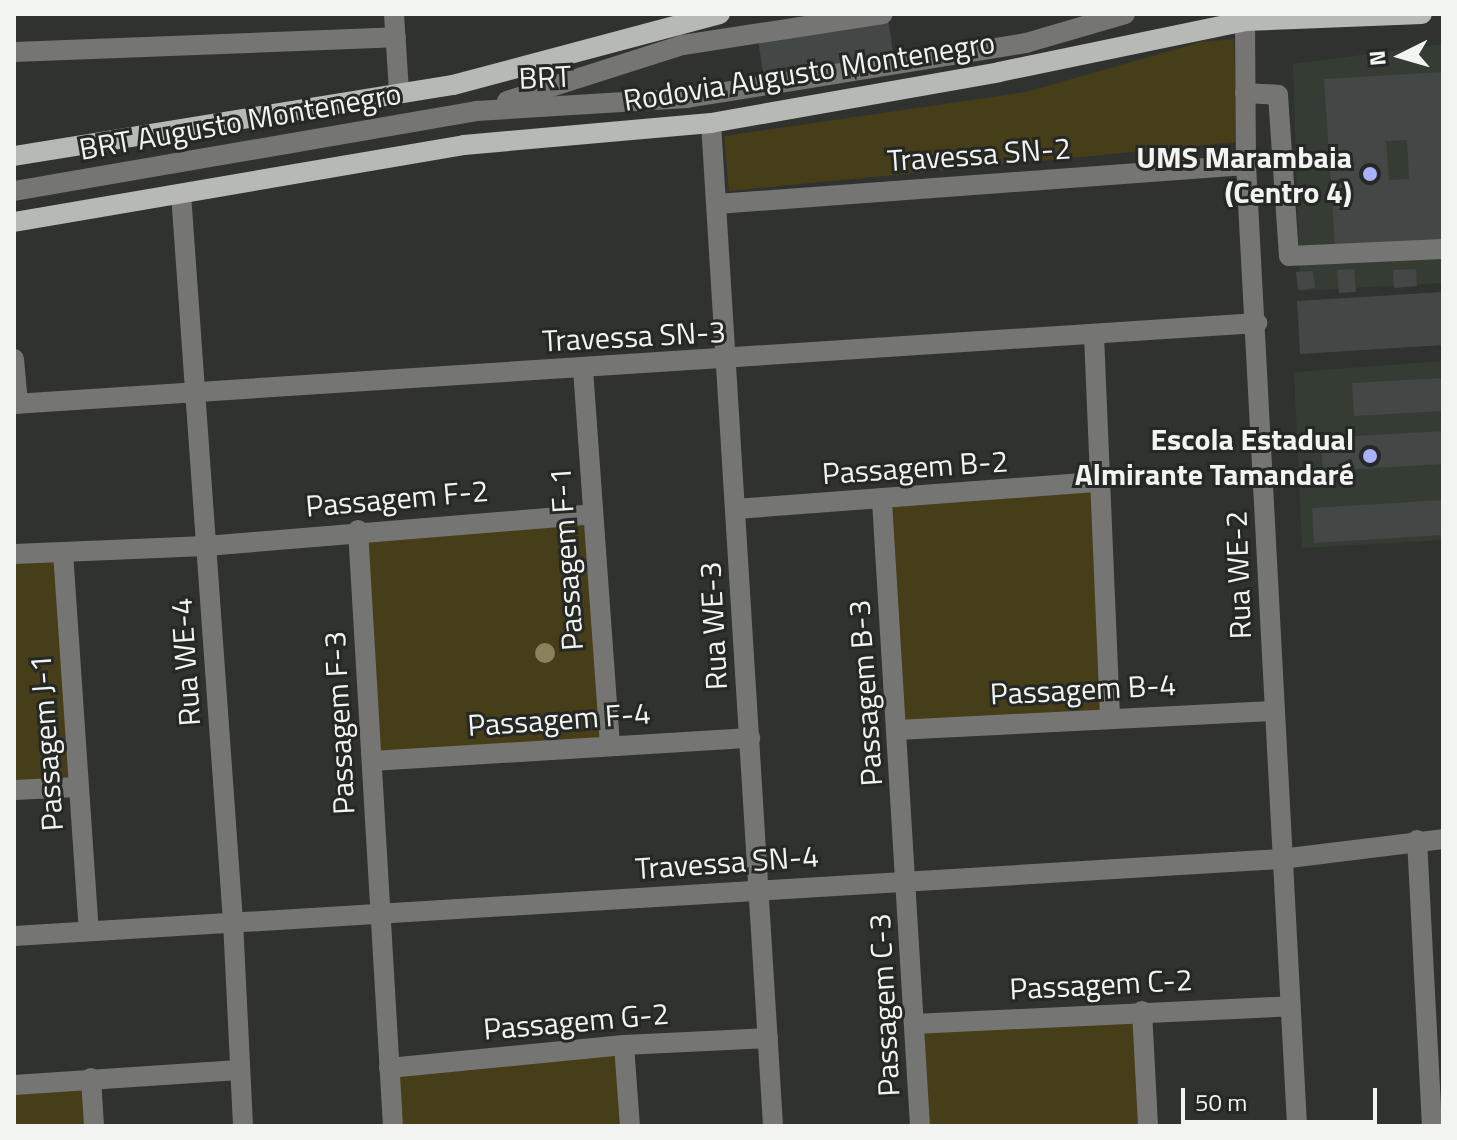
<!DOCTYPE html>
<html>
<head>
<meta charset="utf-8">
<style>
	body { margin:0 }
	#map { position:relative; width:1457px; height:1140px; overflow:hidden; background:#2f322f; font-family:"Titillium Web",sans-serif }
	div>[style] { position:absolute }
	.built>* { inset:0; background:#343c34 }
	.green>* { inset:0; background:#463d19 }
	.building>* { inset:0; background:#434846 }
	.minor>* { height:20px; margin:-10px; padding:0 10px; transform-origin:10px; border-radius:10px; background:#757573 }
	.major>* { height:20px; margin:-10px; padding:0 10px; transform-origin:10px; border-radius:10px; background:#b7b9b5 }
	.trees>* { width:20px; height:20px; margin:-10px; border-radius:50%; background:#8a825c }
	.dots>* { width:22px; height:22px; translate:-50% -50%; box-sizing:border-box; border:4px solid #252825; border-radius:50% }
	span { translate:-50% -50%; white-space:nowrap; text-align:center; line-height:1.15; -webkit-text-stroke:6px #252825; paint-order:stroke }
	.street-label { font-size:30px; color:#f2f4f2 }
	.poi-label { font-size:30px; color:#f2f4f2; font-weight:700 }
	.right { translate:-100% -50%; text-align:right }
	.frame { position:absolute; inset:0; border:16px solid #f2f4f2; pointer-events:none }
	.north { position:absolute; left:1361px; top:16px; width:80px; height:80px; -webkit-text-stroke:6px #252825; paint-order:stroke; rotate:265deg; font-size:22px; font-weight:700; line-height:32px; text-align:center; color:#f2f4f2 }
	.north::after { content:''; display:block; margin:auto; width:28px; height:36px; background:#f2f4f2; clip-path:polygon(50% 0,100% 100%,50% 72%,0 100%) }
	.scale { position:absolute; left:1181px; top:1088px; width:196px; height:36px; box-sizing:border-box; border:4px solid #f2f4f2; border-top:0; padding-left:10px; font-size:24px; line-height:28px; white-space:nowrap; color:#f2f4f2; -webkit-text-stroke:6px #252825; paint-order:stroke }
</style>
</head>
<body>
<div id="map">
	<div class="built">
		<div style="clip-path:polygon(1443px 44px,1443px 283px,1300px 291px,1293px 64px)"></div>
		<div style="clip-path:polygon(1443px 361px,1443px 540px,1302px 548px,1294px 372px)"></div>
	</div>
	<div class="green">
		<div style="clip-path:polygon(1234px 39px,1237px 142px,729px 191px,724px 136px,1026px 92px,1201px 42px)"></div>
		<div style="clip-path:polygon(1099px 482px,1110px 716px,897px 730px,882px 501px)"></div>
		<div style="clip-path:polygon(593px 514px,610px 745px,372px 761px,358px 530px)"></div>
		<div style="clip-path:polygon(63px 552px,78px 787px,14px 790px,14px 554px)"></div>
		<div style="clip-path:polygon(1142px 1011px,1148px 1126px,920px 1126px,914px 1024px)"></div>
		<div style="clip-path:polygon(624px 1045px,630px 1126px,393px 1126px,389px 1068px)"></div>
		<div style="clip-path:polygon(91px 1078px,94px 1126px,14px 1126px,14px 1085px)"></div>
	</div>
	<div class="building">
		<div style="clip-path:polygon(888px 18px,894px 59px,764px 80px,758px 39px)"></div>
		<div style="clip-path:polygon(evenodd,1443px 72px,1443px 241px,1335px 247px,1324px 79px,1443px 72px,1407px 140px,1409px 179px,1389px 180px,1386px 141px,1407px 140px)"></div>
		<div style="clip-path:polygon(1354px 269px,1356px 292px,1339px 293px,1337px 270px)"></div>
		<div style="clip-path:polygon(1416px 269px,1417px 286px,1394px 288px,1393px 270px)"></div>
		<div style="clip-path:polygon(1313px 271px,1315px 288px,1298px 290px,1296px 272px)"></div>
		<div style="clip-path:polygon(1443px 292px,1443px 345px,1300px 354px,1297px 301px)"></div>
		<div style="clip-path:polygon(1443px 378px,1443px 411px,1354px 416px,1352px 383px)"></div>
		<div style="clip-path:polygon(1443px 431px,1443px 464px,1323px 471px,1321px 438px)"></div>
		<div style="clip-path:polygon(1443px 500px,1443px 535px,1314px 543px,1312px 508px)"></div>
	</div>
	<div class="minor">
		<div style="left:394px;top:14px;width:78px;rotate:86.3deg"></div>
		<div style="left:1245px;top:21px;width:144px;rotate:89.6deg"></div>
		<div style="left:1246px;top:165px;width:962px;rotate:86.96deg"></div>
		<div style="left:14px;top:52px;width:382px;rotate:-2.2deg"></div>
		<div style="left:1245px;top:93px;width:33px;rotate:3deg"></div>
		<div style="left:1278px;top:95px;width:161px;rotate:86.1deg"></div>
		<div style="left:1289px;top:256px;width:154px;rotate:-2.6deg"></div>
		<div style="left:507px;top:101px;width:185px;rotate:-17.7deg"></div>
		<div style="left:683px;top:45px;width:202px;rotate:-8.8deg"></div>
		<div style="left:711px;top:123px;width:1005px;rotate:86.46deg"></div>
		<div style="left:14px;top:191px;width:469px;rotate:-9.8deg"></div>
		<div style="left:476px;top:111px;width:211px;rotate:-3.5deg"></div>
		<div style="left:687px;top:98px;width:343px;rotate:-9.2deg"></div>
		<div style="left:1026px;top:43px;width:103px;rotate:-16.3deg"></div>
		<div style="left:181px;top:194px;width:729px;rotate:85.91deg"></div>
		<div style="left:233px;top:921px;width:205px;rotate:87.2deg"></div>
		<div style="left:717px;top:204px;width:530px;rotate:-4.22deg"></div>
		<div style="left:1094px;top:335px;width:381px;rotate:87.6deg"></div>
		<div style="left:14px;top:359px;width:45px;rotate:84.9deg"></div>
		<div style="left:583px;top:369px;width:377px;rotate:85.9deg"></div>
		<div style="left:14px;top:404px;width:1246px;rotate:-3.73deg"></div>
		<div style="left:882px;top:501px;width:626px;rotate:86.52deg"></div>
		<div style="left:736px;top:509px;width:364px;rotate:-4.3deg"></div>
		<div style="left:358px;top:530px;width:597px;rotate:86.64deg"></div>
		<div style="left:63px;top:552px;width:380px;rotate:86.1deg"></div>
		<div style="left:14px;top:554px;width:192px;rotate:-2.4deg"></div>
		<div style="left:206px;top:546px;width:388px;rotate:-4.7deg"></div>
		<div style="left:897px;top:730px;width:376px;rotate:-2.9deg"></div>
		<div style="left:372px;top:761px;width:379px;rotate:-3.5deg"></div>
		<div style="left:14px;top:790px;width:64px;rotate:-2.7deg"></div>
		<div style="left:1417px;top:840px;width:286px;rotate:87deg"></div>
		<div style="left:14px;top:936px;width:1269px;rotate:-3.48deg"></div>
		<div style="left:1281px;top:859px;width:163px;rotate:-7deg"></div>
		<div style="left:1142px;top:1011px;width:115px;rotate:87deg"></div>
		<div style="left:914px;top:1024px;width:377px;rotate:-2.7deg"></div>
		<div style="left:624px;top:1045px;width:81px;rotate:85.8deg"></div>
		<div style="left:389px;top:1068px;width:236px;rotate:-5.6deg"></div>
		<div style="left:624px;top:1045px;width:144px;rotate:-2.8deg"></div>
		<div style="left:91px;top:1078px;width:48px;rotate:86.4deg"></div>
		<div style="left:14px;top:1085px;width:225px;rotate:-3.8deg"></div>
	</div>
	<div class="major">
		<div style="left:14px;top:156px;width:445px;rotate:-9.2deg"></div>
		<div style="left:453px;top:85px;width:276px;rotate:-14.9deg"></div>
		<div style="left:14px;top:222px;width:457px;rotate:-9.7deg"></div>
		<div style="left:464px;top:145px;width:248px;rotate:-5.1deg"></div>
		<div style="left:711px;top:123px;width:292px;rotate:-10deg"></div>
		<div style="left:999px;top:72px;width:251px;rotate:-11.7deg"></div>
		<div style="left:1245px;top:21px;width:177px;rotate:-2.3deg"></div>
	</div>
	<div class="trees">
		<div style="left:545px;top:653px"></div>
	</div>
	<div class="dots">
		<div style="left:1370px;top:174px;background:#a9b0fc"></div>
		<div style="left:1370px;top:456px;background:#a9b0fc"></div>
	</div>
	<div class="street-label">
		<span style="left:809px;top:71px;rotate:-9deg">Rodovia Augusto Montenegro</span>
		<span style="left:545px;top:77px;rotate:-3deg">BRT</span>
		<span style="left:240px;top:121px;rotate:-10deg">BRT Augusto Montenegro</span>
		<span style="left:979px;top:154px;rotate:-4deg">Travessa SN-2</span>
		<span style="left:634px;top:336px;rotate:-3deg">Travessa SN-3</span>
		<span style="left:915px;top:467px;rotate:-4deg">Passagem B-2</span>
		<span style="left:397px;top:498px;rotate:-5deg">Passagem F-2</span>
		<span style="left:566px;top:559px;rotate:-94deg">Passagem F-1</span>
		<span style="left:1238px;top:575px;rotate:-92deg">Rua WE-2</span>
		<span style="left:713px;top:626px;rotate:-93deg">Rua WE-3</span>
		<span style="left:185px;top:662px;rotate:-94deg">Rua WE-4</span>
		<span style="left:1083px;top:689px;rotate:-3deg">Passagem B-4</span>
		<span style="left:865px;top:693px;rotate:-94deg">Passagem B-3</span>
		<span style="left:559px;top:719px;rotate:-4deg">Passagem F-4</span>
		<span style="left:339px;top:723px;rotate:-93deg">Passagem F-3</span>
		<span style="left:46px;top:743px;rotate:-94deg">Passagem J-1</span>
		<span style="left:727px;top:862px;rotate:-4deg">Travessa SN-4</span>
		<span style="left:1101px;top:984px;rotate:-3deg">Passagem C-2</span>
		<span style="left:884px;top:1005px;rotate:-93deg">Passagem C-3</span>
		<span style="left:576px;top:1021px;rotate:-5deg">Passagem G-2</span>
	</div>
	<div class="poi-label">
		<span class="right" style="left:1352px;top:174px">UMS Marambaia<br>(Centro 4)</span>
		<span class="right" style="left:1354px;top:456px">Escola Estadual<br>Almirante Tamandaré</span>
	</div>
	<div class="frame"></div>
	<div class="north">N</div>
	<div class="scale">50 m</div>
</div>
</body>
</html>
